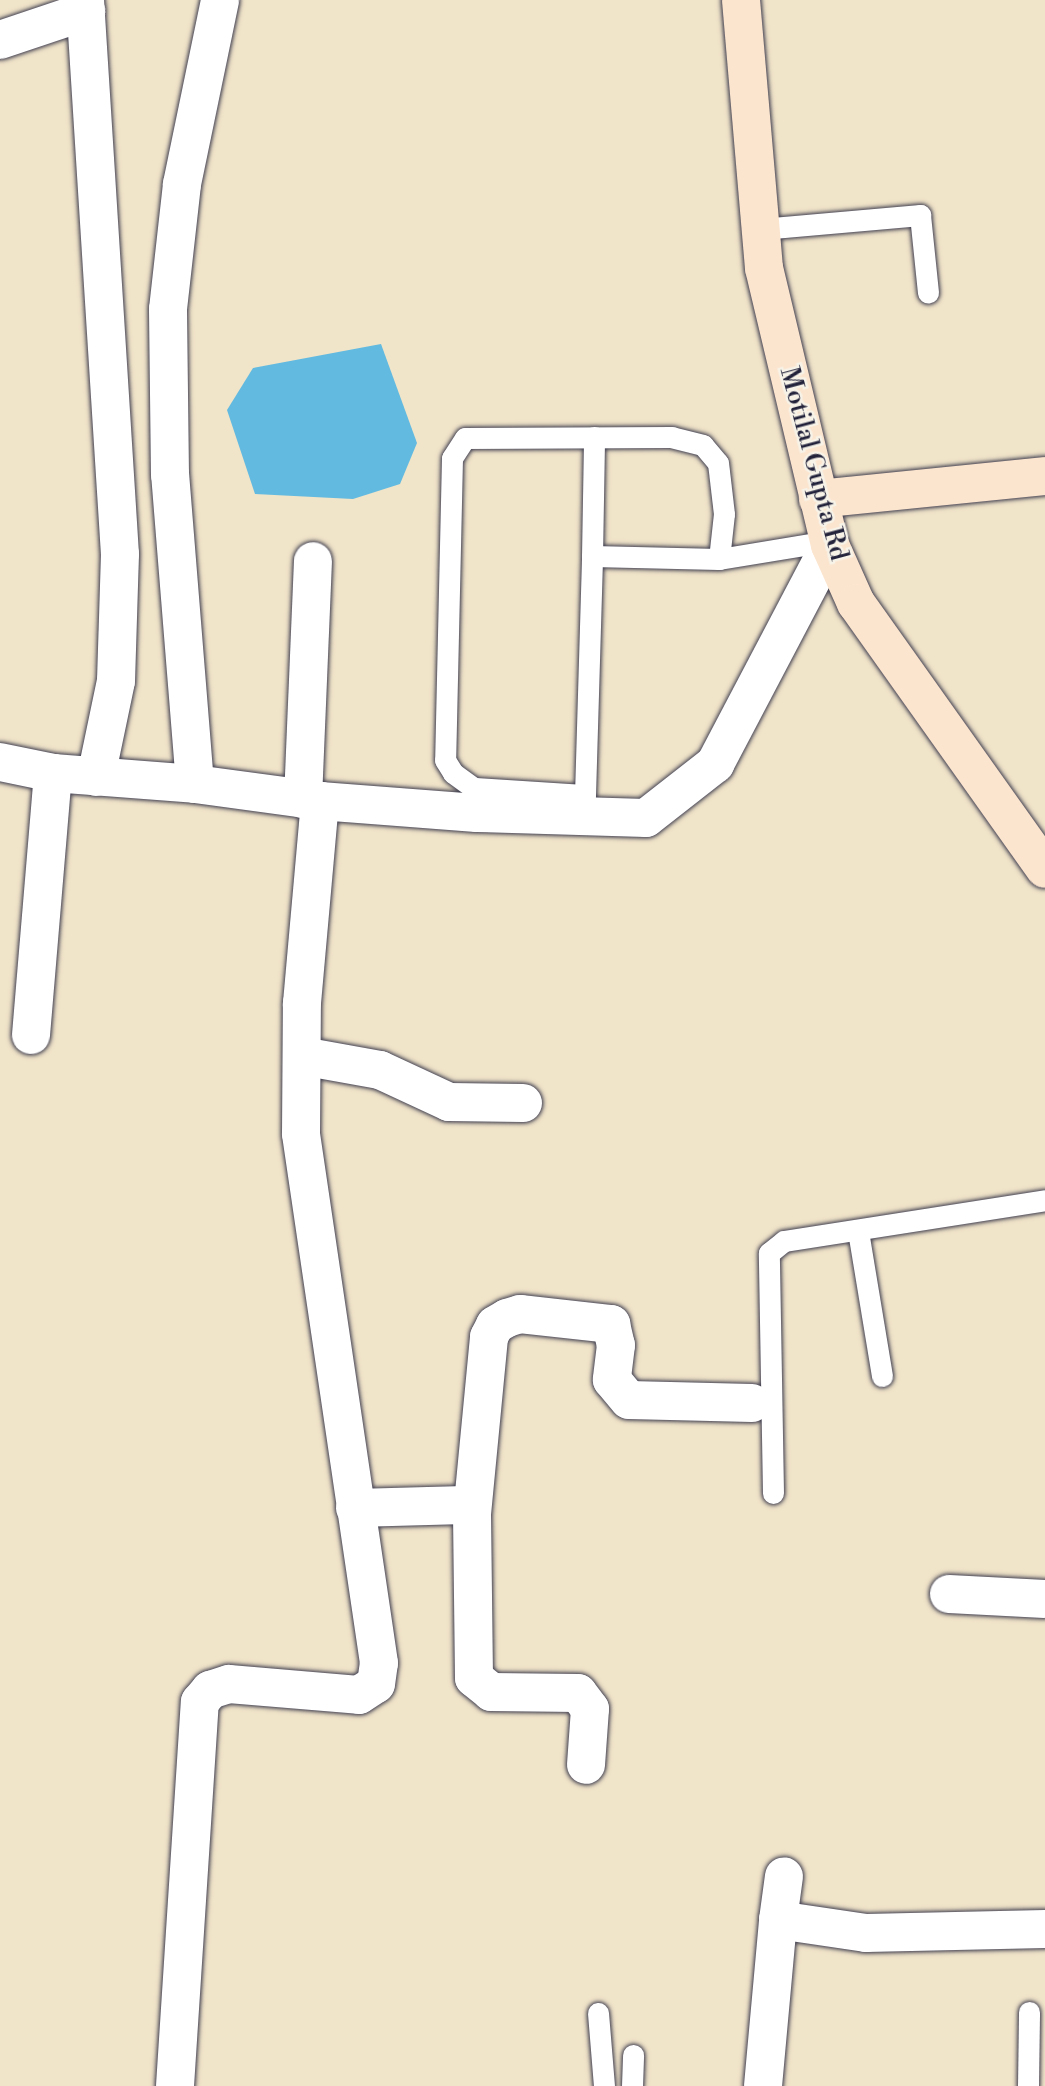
<!DOCTYPE html>
<html>
<head>
<meta charset="utf-8">
<style>
	body { margin:0 }
	#map { position:relative; width:1045px; height:2086px; overflow:hidden; background:#f0e4c9; font-family:"Libre Bodoni",serif }
	div>[style] { position:absolute }
	.water>* { inset:0; background:#62bae0 }
	.roads { filter:drop-shadow(0 0 2px #413f50) drop-shadow(0 0 2px #413f50) }
	.lane>* { height:21px; margin:-10.5px; padding:0 10.5px; transform-origin:10.5px; border-radius:10.5px; background:#fff }
	.street>* { height:38px; margin:-19px; padding:0 19px; transform-origin:19px; border-radius:19px; background:#fff }
	.secondary>* { height:38px; margin:-19px; padding:0 19px; transform-origin:19px; border-radius:19px; background:#fce5cf }
	span { translate:-50% -50%; white-space:nowrap; text-align:center; line-height:1.15; -webkit-text-stroke:5px #f7f3e8; paint-order:stroke }
	.street-label { font-size:26px; color:#22223b }
</style>
</head>
<body>
<div id="map">
	<div class="water">
		<div style="clip-path:polygon(381px 344px,417px 443px,400px 484px,353px 499px,255px 494px,227px 410px,253px 368px)"></div>
	</div>
	<div class="roads">
		<div class="lane">
			<div style="left:761px;top:229px;width:160px;rotate:-5deg"></div>
			<div style="left:920px;top:215px;width:78px;rotate:84.1deg"></div>
			<div style="left:592px;top:556px;width:119px;rotate:-89deg"></div>
			<div style="left:719px;top:559px;width:110px;rotate:-9.4deg"></div>
			<div style="left:584px;top:818px;width:23px;rotate:-88deg"></div>
			<div style="left:585px;top:795px;width:239px;rotate:-88.3deg"></div>
			<div style="left:592px;top:556px;width:127px;rotate:1.4deg"></div>
			<div style="left:719px;top:559px;width:45px;rotate:-83.7deg"></div>
			<div style="left:724px;top:514px;width:51px;rotate:-96.7deg"></div>
			<div style="left:718px;top:463px;width:23px;rotate:-130deg"></div>
			<div style="left:703px;top:445px;width:32px;rotate:-166deg"></div>
			<div style="left:672px;top:437px;width:207px;rotate:179.7deg"></div>
			<div style="left:465px;top:438px;width:24px;rotate:123deg"></div>
			<div style="left:452px;top:458px;width:302px;rotate:91.3deg"></div>
			<div style="left:445px;top:760px;width:15px;rotate:58deg"></div>
			<div style="left:453px;top:773px;width:26px;rotate:36deg"></div>
			<div style="left:474px;top:788px;width:111px;rotate:3.6deg"></div>
			<div style="left:858px;top:1231px;width:147px;rotate:80.6deg"></div>
			<div style="left:773px;top:1493px;width:240px;rotate:-91deg"></div>
			<div style="left:769px;top:1253px;width:19px;rotate:-39deg"></div>
			<div style="left:784px;top:1241px;width:264px;rotate:-8.9deg"></div>
			<div style="left:598px;top:2013px;width:73px;rotate:85.3deg"></div>
			<div style="left:632px;top:2086px;width:31px;rotate:-88deg"></div>
			<div style="left:1028px;top:2086px;width:74px;rotate:-89.2deg"></div>
		</div>
		<div class="street">
			<div style="left:85px;top:0;width:555px;rotate:86.39deg"></div>
			<div style="left:120px;top:554px;width:127px;rotate:91.8deg"></div>
			<div style="left:116px;top:681px;width:98px;rotate:101.8deg"></div>
			<div style="left:0;top:40px;width:91px;rotate:-18.6deg"></div>
			<div style="left:0;top:762px;width:54px;rotate:11.7deg"></div>
			<div style="left:53px;top:773px;width:142px;rotate:4.4deg"></div>
			<div style="left:195px;top:784px;width:126px;rotate:7.7deg"></div>
			<div style="left:320px;top:801px;width:157px;rotate:4.4deg"></div>
			<div style="left:477px;top:813px;width:169px;rotate:1.7deg"></div>
			<div style="left:646px;top:818px;width:88px;rotate:-38deg"></div>
			<div style="left:715px;top:764px;width:247px;rotate:-62.3deg"></div>
			<div style="left:195px;top:784px;width:310px;rotate:-94.6deg"></div>
			<div style="left:170px;top:475px;width:166px;rotate:-90.7deg"></div>
			<div style="left:168px;top:309px;width:126px;rotate:-83.6deg"></div>
			<div style="left:182px;top:184px;width:188px;rotate:-78.3deg"></div>
			<div style="left:303px;top:799px;width:238px;rotate:-87.6deg"></div>
			<div style="left:31px;top:1035px;width:263px;rotate:-85.2deg"></div>
			<div style="left:302px;top:1056px;width:79px;rotate:10.2deg"></div>
			<div style="left:380px;top:1070px;width:76px;rotate:24.9deg"></div>
			<div style="left:449px;top:1102px;width:74px;rotate:0.8deg"></div>
			<div style="left:355px;top:1508px;width:110px;rotate:-1.6deg"></div>
			<div style="left:465px;top:1505px;width:11px;rotate:52deg"></div>
			<div style="left:472px;top:1514px;width:164px;rotate:89.3deg"></div>
			<div style="left:474px;top:1678px;width:22px;rotate:39deg"></div>
			<div style="left:491px;top:1692px;width:87px;rotate:0.7deg"></div>
			<div style="left:578px;top:1693px;width:20px;rotate:53deg"></div>
			<div style="left:590px;top:1709px;width:56px;rotate:94.1deg"></div>
			<div style="left:472px;top:1514px;width:178px;rotate:-84.5deg"></div>
			<div style="left:489px;top:1337px;width:13px;rotate:-63deg"></div>
			<div style="left:495px;top:1325px;width:14px;rotate:-30deg"></div>
			<div style="left:507px;top:1318px;width:14px;rotate:-17deg"></div>
			<div style="left:520px;top:1314px;width:92px;rotate:6.3deg"></div>
			<div style="left:611px;top:1324px;width:22px;rotate:77deg"></div>
			<div style="left:616px;top:1345px;width:35px;rotate:97deg"></div>
			<div style="left:612px;top:1380px;width:26px;rotate:50deg"></div>
			<div style="left:629px;top:1400px;width:123px;rotate:1.4deg"></div>
			<div style="left:949px;top:1594px;width:96px;rotate:3deg"></div>
			<div style="left:778px;top:1920px;width:44px;rotate:-82.2deg"></div>
			<div style="left:175px;top:2086px;width:385px;rotate:-86.3deg"></div>
			<div style="left:200px;top:1702px;width:16px;rotate:-50deg"></div>
			<div style="left:210px;top:1690px;width:20px;rotate:-18deg"></div>
			<div style="left:229px;top:1684px;width:130px;rotate:4.8deg"></div>
			<div style="left:359px;top:1695px;width:20px;rotate:-33deg"></div>
			<div style="left:376px;top:1684px;width:21px;rotate:-82deg"></div>
			<div style="left:379px;top:1663px;width:535px;rotate:-98.39deg"></div>
			<div style="left:301px;top:1134px;width:131px;rotate:-89.6deg"></div>
			<div style="left:302px;top:1003px;width:203px;rotate:-84.9deg"></div>
			<div style="left:763px;top:2086px;width:167px;rotate:-84.8deg"></div>
			<div style="left:778px;top:1920px;width:89px;rotate:8.4deg"></div>
			<div style="left:866px;top:1933px;width:179px;rotate:-1.3deg"></div>
		</div>
		<div class="secondary">
			<div style="left:741px;top:0;width:269px;rotate:85.1deg"></div>
			<div style="left:764px;top:268px;width:285px;rotate:76.6deg"></div>
			<div style="left:830px;top:545px;width:64px;rotate:65.9deg"></div>
			<div style="left:856px;top:603px;width:326px;rotate:54.6deg"></div>
			<div style="left:818px;top:499px;width:228px;rotate:-5.8deg"></div>
		</div>
	</div>
	<div class="street-label">
		<span style="left:813px;top:464px;rotate:75deg">Motilal Gupta Rd</span>
	</div>
</div>
</body>
</html>
